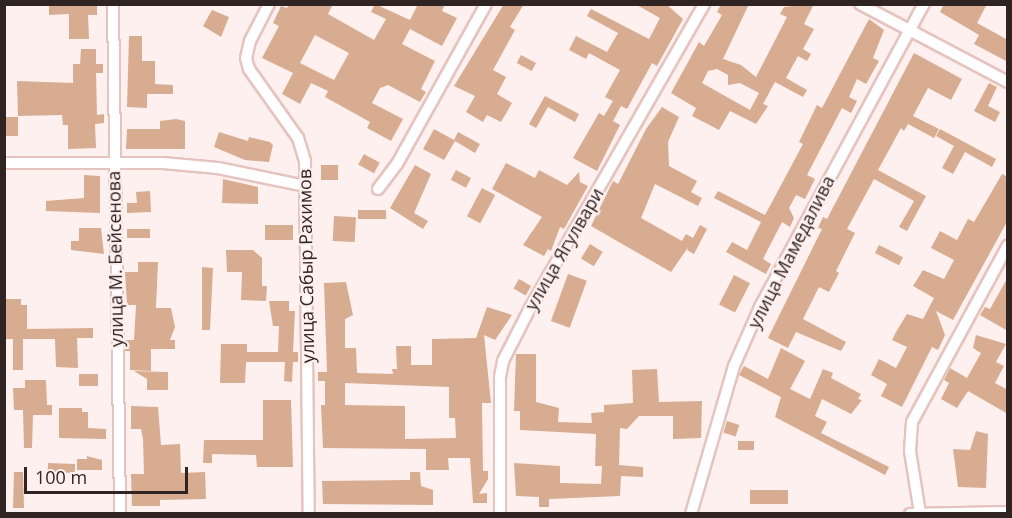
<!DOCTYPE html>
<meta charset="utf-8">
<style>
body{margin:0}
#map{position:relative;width:1012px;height:518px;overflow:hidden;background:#fef0ee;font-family:"Open Sans",sans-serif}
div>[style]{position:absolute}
.building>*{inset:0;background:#d8ac91;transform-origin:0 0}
.roads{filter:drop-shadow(2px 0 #e5c3bf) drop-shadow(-2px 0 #e5c3bf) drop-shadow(0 2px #e5c3bf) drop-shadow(0 -2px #e5c3bf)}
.minor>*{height:10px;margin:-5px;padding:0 5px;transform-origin:5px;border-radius:5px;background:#fff}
span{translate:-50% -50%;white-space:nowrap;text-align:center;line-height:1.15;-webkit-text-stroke:4.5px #fef0ee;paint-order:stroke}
.street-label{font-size:18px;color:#302422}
.frame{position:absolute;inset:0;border:6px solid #302422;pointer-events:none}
.scale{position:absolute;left:24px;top:467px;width:164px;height:27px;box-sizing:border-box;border:3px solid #302422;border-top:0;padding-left:8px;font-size:18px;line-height:21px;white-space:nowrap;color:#302422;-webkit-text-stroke:4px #fef0ee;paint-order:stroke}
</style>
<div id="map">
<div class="building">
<div style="clip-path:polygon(49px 4px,97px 4px,97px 15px,88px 15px,89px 39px,69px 39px,69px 14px,49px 15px)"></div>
<div style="clip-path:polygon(evenodd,289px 4px,333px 4px,328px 14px,374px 40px,386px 19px,371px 12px,375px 4px,410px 20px,418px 4px,445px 4px,442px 11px,457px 18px,442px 46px,410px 29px,402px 44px,435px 61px,421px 89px,426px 92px,420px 102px,388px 85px,380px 88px,372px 103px,403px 119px,391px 141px,367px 128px,370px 122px,325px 97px,328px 91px,311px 83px,300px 104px,282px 94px,293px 73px,262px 58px,279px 26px,273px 23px,281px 6px,287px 8px,289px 4px,315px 35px,349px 53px,334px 80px,300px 63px,315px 35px)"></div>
<div style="clip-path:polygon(504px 4px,524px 4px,510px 27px,515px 30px,493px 70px,506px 77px,497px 94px,512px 103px,501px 122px,487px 115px,483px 122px,466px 112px,475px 96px,454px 86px)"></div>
<div style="clip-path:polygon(635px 4px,666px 4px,683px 19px,657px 66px,652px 63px,627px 109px,621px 106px,613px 121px,620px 125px,597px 171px,573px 158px,599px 113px,604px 116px,613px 101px,605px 97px,620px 70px,589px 53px,586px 59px,569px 50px,576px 36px,607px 52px,618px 33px,587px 16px,591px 9px,649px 39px,660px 18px)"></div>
<div style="clip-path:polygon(evenodd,721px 4px,749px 4px,723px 59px,741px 65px,756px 77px,787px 17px,780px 14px,784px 7px,814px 4px,804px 24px,814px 29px,803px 49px,811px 54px,807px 61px,798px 56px,786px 78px,807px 90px,803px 97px,775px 82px,763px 104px,768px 106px,756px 124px,730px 111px,719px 130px,692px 116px,696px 108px,671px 93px,699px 42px,704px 46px,722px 15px,717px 12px,721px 4px,717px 69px,728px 75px,728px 85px,740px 83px,759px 93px,750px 110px,702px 83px,708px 71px,717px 69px)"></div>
<div style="clip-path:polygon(944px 4px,987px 4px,977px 23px,1008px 40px,1008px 62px,974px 44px,979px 35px,940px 12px)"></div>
<div style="clip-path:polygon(212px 10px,229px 17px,221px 37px,203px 26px)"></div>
<div style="clip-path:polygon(869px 19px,884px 30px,873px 58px,879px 61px,866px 84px,857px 79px,849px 97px,857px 101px,851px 113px,842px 108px,807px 175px,815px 179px,805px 199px,796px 195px,789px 208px,794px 218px,790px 227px,782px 222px,763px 259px,771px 264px,766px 274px,726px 252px,732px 242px,747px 250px,761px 222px,714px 198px,718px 191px,765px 215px,803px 144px,799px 142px,817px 105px,822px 108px)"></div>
<div style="clip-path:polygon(129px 36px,142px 36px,142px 61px,155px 61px,155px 84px,173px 85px,173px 94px,147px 94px,147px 108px,127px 107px)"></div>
<div style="clip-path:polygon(81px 49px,96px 49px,96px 64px,103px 64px,103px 73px,96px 73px,97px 115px,104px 114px,104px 123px,95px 124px,96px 148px,68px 149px,68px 125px,63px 125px,62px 115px,18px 116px,17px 81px,73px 83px,73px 64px,80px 64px)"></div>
<div style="clip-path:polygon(914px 53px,962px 79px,951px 100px,928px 88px,913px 116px,939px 129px,934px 138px,908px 124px,904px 131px,901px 128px,878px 170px,926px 196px,907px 231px,899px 227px,914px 201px,874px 179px,847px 229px,855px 233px,836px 271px,839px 273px,829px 292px,819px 287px,803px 319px,846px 342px,841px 351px,796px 332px,788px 348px,768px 338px,822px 229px,818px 228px,823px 217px,827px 219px)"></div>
<div style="left:521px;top:55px;width:17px;height:9px;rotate:28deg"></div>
<div style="clip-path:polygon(989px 83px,997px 87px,988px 106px,1000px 112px,995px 122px,974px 111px)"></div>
<div style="clip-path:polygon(545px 96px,579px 114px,575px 122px,548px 107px,536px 128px,529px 124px)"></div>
<div style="clip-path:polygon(662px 107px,679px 117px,668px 142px,669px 166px,697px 181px,691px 192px,702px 198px,698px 206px,655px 184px,641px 218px,682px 241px,686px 234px,693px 238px,700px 225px,707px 229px,694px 254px,687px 250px,689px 246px,671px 272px,591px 226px,613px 181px,618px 184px,646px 129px)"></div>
<div style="left:4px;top:117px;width:14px;height:19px"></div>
<div style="clip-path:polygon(176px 119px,185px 121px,185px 149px,126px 149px,127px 129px,160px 129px,160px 121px)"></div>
<div style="clip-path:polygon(434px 129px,454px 140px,458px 132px,480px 144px,475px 153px,455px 141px,444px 160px,423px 149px)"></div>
<div style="clip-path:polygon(940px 129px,996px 159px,992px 167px,965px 152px,953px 174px,942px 168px,954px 146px,936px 136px)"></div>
<div style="clip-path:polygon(219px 132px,248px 141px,249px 137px,270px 142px,273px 145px,269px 162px,245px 160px,214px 147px)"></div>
<div style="left:364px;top:154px;width:18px;height:12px;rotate:29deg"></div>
<div style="clip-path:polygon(506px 163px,535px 178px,539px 170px,567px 185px,579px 172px,580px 182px,588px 186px,564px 229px,560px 227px,551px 251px,548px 249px,544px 256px,523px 245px,542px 217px,492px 189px)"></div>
<div style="left:321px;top:165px;width:17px;height:15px"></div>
<div style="clip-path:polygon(415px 165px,431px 174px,414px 213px,428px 221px,423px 229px,390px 208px)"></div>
<div style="left:456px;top:170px;width:17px;height:11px;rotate:28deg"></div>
<div style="clip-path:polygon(1002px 174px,1008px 177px,1008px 220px,953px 320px,936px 311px,945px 335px,938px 350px,932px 347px,902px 407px,881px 396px,887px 384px,871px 375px,879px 359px,896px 368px,907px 347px,892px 340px,896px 332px,907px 314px,923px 319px,934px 298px,913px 286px,923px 270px,944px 279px,954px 260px,931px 248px,940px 231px,957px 240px,968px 219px,974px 222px)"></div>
<div style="clip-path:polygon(84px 175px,100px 176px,100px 213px,46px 211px,46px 201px,84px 198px)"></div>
<div style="clip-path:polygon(223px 179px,258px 187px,258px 204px,222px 203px)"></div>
<div style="left:482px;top:188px;width:15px;height:32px;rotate:28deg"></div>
<div style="clip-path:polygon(150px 191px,151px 212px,127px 213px,127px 203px,137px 203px,136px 192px)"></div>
<div style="left:358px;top:210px;width:28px;height:9px"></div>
<div style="left:334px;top:216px;width:22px;height:25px;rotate:3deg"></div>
<div style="left:265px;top:225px;width:28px;height:15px"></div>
<div style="clip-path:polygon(79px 228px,101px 228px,104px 254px,71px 250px,71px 241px,79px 241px)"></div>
<div style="left:127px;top:229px;width:23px;height:9px"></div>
<div style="left:590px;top:244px;width:15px;height:17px;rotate:32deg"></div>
<div style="left:879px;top:245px;width:27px;height:9px;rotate:27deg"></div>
<div style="clip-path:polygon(226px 250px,253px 250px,262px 258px,262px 286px,267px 286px,266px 301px,241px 300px,242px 272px,227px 272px)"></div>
<div style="clip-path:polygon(138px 262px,158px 262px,156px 308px,171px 308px,175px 327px,170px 340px,175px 340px,175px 349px,151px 349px,151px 371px,130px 370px,130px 351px,125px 351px,125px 340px,134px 340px,136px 305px,127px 305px,125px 272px,138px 272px)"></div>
<div style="clip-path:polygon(202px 267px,213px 268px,210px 330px,202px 330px)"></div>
<div style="left:568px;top:274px;width:20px;height:50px;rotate:20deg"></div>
<div style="left:734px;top:275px;width:18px;height:33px;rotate:27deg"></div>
<div style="clip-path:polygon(1008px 277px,1008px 331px,980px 315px,985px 307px,990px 309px)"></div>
<div style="left:519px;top:279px;width:14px;height:11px;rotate:30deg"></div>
<div style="clip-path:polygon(evenodd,346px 282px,353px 315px,345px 319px,345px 348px,356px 348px,357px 373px,393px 374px,392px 369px,397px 369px,396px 346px,411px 346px,411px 365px,432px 365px,432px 339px,476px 338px,487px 307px,512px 315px,495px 340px,484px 335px,491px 403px,482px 403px,483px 471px,488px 471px,488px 479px,479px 494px,487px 493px,487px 503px,473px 503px,470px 458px,448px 458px,449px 470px,426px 470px,426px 449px,323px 448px,321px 405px,325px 405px,325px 381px,318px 381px,318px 372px,327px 372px,324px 283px,346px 282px,345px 383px,449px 387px,449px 418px,455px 418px,456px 438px,405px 439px,405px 406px,345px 405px,345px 383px)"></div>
<div style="clip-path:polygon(4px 299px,21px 299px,21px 305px,27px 305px,27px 329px,93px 328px,93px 338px,77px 338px,78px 368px,56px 367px,55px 339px,23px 339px,23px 370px,13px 370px,13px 339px,4px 339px)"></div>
<div style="clip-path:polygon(269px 301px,289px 301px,289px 311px,295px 311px,293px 352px,298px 352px,298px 362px,293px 362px,292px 382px,284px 381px,285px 362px,246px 362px,245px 383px,220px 383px,221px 344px,247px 344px,247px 352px,278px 352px,279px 326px,273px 326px)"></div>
<div style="clip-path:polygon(976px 335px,1006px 344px,996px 362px,1004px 366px,995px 383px,1008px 390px,1008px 414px,968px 391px,957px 408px,941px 399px,949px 383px,944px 380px,950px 368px,967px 378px,981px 353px,973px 348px)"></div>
<div style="clip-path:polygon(781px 348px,805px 361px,790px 389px,810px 399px,823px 369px,833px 373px,831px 378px,861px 394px,858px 399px,862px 400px,851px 414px,822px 399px,815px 416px,827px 422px,821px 433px,889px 467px,885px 475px,775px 417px,781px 397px,739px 375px,744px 366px,768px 379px)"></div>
<div style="clip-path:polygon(516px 354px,536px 354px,536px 402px,559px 408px,558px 422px,592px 423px,591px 413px,604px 412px,604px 405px,633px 403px,632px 370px,657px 369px,659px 402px,702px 401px,701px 438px,673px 439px,673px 416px,639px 416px,627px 429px,620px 428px,619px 465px,643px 467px,643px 477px,621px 476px,620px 496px,549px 499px,549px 507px,539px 507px,539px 497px,516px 496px,514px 463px,560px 466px,560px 483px,601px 484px,602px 466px,595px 466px,596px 434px,520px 430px,520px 411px,514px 411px)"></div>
<div style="clip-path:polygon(134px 371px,168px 372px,168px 390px,147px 390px,147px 379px)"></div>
<div style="left:98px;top:374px;width:12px;height:19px;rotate:90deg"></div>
<div style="clip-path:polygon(25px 380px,46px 380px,47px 405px,52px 405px,52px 415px,33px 415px,32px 448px,24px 448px,23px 410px,14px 410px,13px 388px,25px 388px)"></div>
<div style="clip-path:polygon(263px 400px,291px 400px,293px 467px,257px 467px,256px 455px,212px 454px,212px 463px,203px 463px,204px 440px,263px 440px)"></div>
<div style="clip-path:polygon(131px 406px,158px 407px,161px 445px,180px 444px,181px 473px,205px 472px,206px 499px,160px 500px,160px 506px,132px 506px,131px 474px,144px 474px,143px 439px,141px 429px,131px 429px)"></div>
<div style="clip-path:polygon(59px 408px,82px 408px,82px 412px,88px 412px,88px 428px,106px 429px,106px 439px,59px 438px)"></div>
<div style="left:727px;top:421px;width:13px;height:12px;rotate:18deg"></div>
<div style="clip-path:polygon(976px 431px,988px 434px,986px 488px,958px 487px,953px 449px,970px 450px)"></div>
<div style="left:738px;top:441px;width:16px;height:9px"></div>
<div style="clip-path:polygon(87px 456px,102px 460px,102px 470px,77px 470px,77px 459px,87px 459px)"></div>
<div style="left:48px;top:463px;width:27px;height:9px;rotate:2deg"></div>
<div style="clip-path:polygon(14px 472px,23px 472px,24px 508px,13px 508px)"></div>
<div style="clip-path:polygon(410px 472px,420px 472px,421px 486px,433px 490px,433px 505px,323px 504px,322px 481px,410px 480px)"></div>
<div style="left:750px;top:490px;width:38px;height:14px"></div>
</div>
<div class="roads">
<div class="minor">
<div style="left:113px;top:4px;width:510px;rotate:89.21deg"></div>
<div style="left:269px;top:4px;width:42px;rotate:117.2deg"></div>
<div style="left:250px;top:41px;width:17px;rotate:103deg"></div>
<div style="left:246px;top:58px;width:11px;rotate:75deg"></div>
<div style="left:249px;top:69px;width:85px;rotate:54.6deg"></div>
<div style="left:298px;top:138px;width:24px;rotate:73deg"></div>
<div style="left:305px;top:161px;width:353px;rotate:89.4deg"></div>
<div style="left:860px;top:4px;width:167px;rotate:27.8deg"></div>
<div style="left:4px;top:163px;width:159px"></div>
<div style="left:163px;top:163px;width:55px;rotate:5.2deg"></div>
<div style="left:218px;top:168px;width:90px;rotate:11.6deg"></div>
<div style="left:378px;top:189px;width:31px;rotate:-53deg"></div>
<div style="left:397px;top:164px;width:183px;rotate:-60.9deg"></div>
<div style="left:920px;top:513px;width:63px;rotate:-99.2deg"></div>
<div style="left:910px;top:451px;width:29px;rotate:-86deg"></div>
<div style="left:912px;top:422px;width:201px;rotate:-61.5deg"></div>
<div style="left:500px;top:514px;width:137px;rotate:-90deg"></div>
<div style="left:500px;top:377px;width:16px;rotate:-79deg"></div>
<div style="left:503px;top:361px;width:57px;rotate:-63deg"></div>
<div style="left:529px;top:310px;width:353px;rotate:-60.2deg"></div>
<div style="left:691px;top:514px;width:154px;rotate:-73.8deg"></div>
<div style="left:734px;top:366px;width:64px;rotate:-66.2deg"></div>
<div style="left:760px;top:307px;width:345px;rotate:-61.6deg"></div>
<div style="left:910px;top:514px;width:98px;rotate:-1.2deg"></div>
</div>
</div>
<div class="street-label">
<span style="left:564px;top:249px;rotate:-60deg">улица Ягулвари</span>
<span style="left:791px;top:252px;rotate:-63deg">улица Мамедалива</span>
<span style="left:115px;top:259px;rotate:-91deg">улица М. Бейсенова</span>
<span style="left:306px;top:266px;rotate:-91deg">улица Сабыр Рахимов</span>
</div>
<div class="frame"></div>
<div class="scale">100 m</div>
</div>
